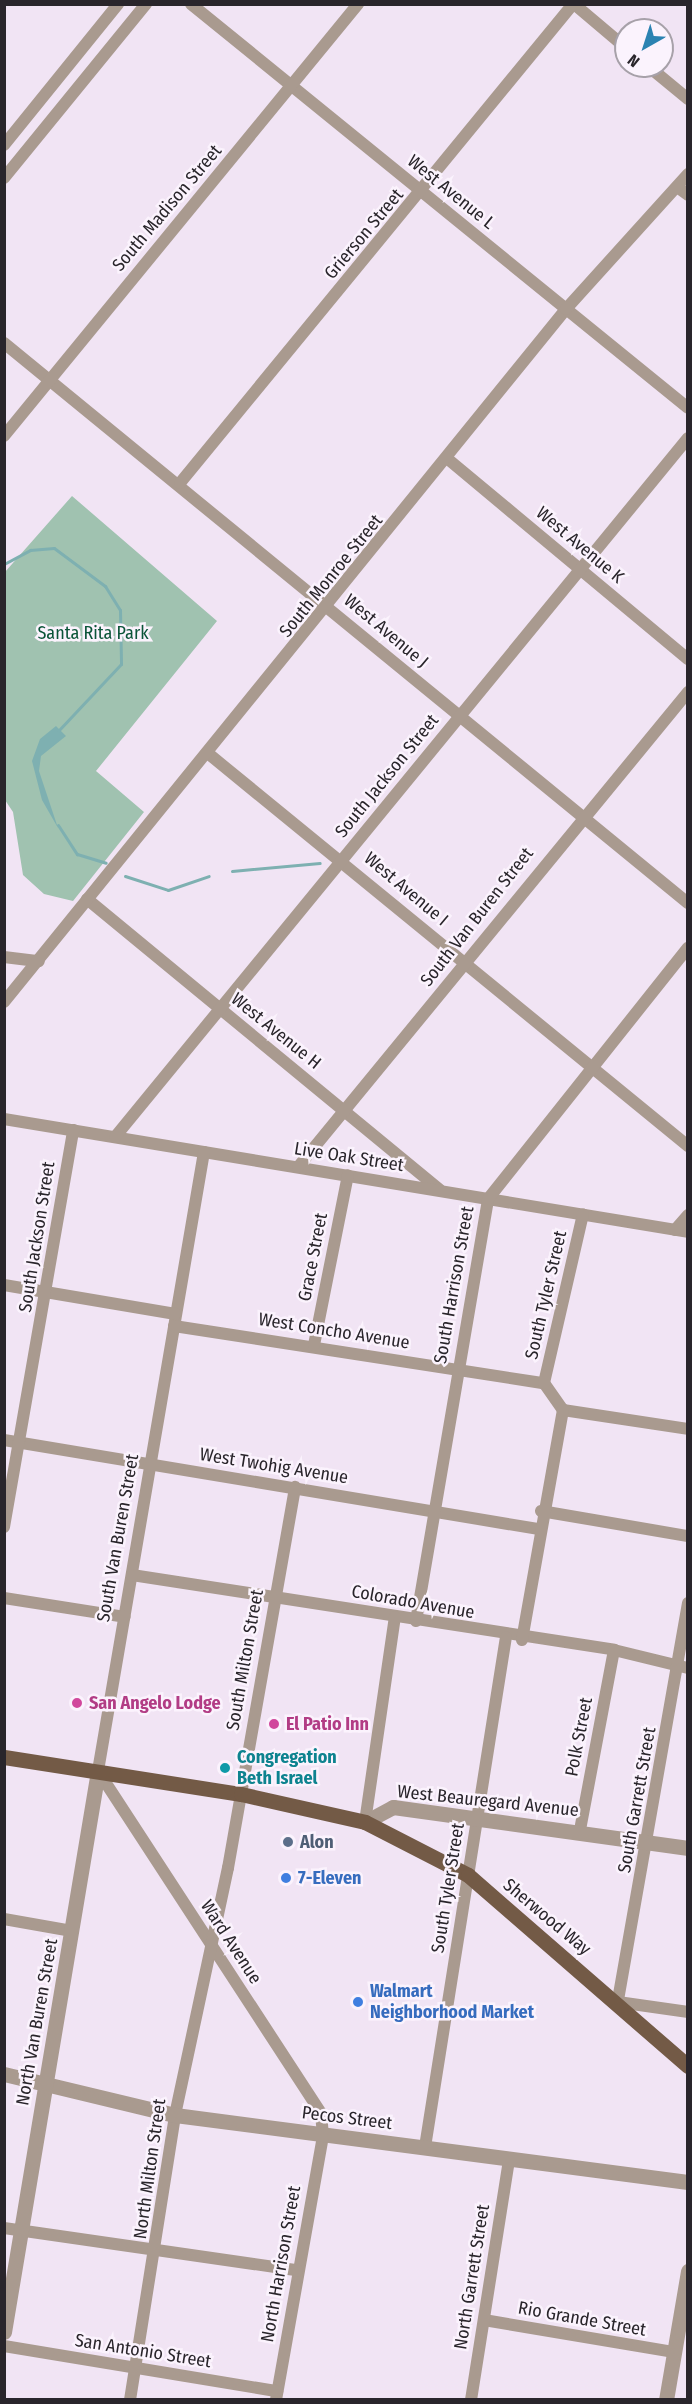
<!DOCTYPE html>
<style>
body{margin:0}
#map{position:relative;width:692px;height:2404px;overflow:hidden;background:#f1e4f4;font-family:"Fira Sans Condensed",sans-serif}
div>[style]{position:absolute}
.green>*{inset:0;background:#a0c2b0}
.water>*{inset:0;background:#7eb0b1}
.stream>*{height:3px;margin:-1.5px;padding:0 1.5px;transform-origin:1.5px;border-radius:1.5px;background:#7eb0b1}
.minor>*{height:12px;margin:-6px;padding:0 6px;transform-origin:6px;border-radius:6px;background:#a99a8f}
.tertiary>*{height:15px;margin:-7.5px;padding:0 7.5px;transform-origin:7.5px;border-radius:7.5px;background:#a99a8f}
.primary>*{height:15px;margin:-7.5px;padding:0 7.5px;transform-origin:7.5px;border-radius:7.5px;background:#735a46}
.dots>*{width:16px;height:16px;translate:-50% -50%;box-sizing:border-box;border:3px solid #fbf3fd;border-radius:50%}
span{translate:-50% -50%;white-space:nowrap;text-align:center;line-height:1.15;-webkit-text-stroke:5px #fbf3fd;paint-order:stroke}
.street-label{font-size:18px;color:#29252b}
.park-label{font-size:18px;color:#0a5438}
.hotel-label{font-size:18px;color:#b23c85;font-weight:700}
.left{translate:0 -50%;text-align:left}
.culture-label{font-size:18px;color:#0d838f;font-weight:700}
.service-label{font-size:18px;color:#4e5e75;font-weight:700}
.shop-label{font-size:18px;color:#366cbe;font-weight:700}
.frame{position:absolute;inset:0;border:6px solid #29252b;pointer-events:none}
.north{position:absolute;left:614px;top:18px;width:60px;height:60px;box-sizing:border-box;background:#fbf3fd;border:2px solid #a7a1a9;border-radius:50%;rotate:219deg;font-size:16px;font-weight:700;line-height:24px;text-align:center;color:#29252b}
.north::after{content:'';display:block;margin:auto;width:21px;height:27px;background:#2b83b2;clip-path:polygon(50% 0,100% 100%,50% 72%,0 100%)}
</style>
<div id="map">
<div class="green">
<div style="clip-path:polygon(72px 496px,217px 621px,96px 771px,144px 812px,73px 901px,44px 894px,23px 875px,13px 812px,5px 800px,5px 572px)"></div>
</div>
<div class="water">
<div style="clip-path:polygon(56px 726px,66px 736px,41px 756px,39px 771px,58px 828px,42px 800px,32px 761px,40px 739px)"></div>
</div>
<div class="stream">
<div style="left:4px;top:564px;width:30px;rotate:-28deg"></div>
<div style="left:30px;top:550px;width:24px;rotate:-5deg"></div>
<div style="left:54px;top:548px;width:64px;rotate:36.7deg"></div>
<div style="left:105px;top:586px;width:28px;rotate:58deg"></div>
<div style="left:120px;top:610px;width:54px;rotate:88.9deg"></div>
<div style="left:121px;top:664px;width:92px;rotate:133.2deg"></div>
<div style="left:58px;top:825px;width:35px;rotate:57deg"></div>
<div style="left:77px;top:854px;width:30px;rotate:17deg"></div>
<div style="left:232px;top:871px;width:88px;rotate:-5.2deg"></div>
<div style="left:125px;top:876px;width:45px;rotate:18deg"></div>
<div style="left:168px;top:890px;width:43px;rotate:-18.9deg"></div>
</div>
<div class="minor">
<div style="left:191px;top:4px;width:640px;rotate:39.11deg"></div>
<div style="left:574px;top:4px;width:68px;rotate:40.2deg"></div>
<div style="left:648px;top:66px;width:52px;rotate:39.5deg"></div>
<div style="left:4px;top:145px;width:181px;rotate:-51deg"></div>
<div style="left:4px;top:178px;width:225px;rotate:-50.8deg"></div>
<div style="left:677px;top:187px;width:14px;rotate:36deg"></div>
<div style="left:4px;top:343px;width:884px;rotate:39.31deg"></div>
<div style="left:4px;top:436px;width:559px;rotate:-50.67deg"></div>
<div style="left:449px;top:460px;width:311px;rotate:39.8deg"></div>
<div style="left:180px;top:483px;width:620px;rotate:-50.63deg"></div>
<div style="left:210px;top:755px;width:618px;rotate:39.28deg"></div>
<div style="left:87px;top:899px;width:457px;rotate:39.5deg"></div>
<div style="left:4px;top:957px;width:35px;rotate:7deg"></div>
<div style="left:4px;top:1002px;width:892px;rotate:-50.96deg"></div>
<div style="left:566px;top:309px;width:182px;rotate:-47.9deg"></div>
<div style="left:4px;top:1119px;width:693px;rotate:9.38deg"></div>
<div style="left:115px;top:1137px;width:904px;rotate:-50.66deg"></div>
<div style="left:204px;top:1152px;width:628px;rotate:99.72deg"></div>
<div style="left:98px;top:1771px;width:408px;rotate:56.9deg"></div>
<div style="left:321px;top:2113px;width:23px;rotate:85deg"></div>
<div style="left:323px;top:2136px;width:268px;rotate:100.1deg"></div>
<div style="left:298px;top:1167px;width:615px;rotate:-50.61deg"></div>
<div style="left:675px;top:1230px;width:20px;rotate:-49deg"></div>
<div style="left:4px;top:1285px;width:174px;rotate:9.6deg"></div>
<div style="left:174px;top:1326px;width:374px;rotate:8.8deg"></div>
<div style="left:544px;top:1383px;width:33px;rotate:55deg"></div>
<div style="left:563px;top:1410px;width:126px;rotate:8.6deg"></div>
<div style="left:314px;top:1345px;width:173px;rotate:-78.7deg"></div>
<div style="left:544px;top:1383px;width:173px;rotate:-77deg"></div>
<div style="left:4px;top:1440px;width:541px;rotate:9.46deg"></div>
<div style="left:541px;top:1511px;width:149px;rotate:9.7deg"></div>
<div style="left:4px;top:1527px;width:403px;rotate:-80.1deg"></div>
<div style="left:132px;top:1575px;width:488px;rotate:8.8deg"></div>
<div style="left:614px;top:1650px;width:76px;rotate:13.7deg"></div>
<div style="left:4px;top:1598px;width:122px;rotate:8.9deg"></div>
<div style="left:688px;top:1603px;width:405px;rotate:100deg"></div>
<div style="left:618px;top:2002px;width:71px;rotate:8.1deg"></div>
<div style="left:416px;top:1621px;width:428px;rotate:-80.3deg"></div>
<div style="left:488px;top:1199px;width:321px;rotate:-51.5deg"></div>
<div style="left:522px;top:1640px;width:234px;rotate:-79.9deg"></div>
<div style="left:365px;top:1822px;width:207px;rotate:-81.7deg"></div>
<div style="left:580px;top:1830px;width:183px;rotate:-79.3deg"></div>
<div style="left:4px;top:1919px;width:69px;rotate:10deg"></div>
<div style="left:425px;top:2147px;width:516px;rotate:-80.98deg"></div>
<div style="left:4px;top:2228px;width:296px;rotate:8.2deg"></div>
<div style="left:484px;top:2320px;width:193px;rotate:9.6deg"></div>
<div style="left:4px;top:2346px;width:277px;rotate:9.4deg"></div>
<div style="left:130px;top:2400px;width:289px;rotate:-81deg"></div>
<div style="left:175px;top:2115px;width:253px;rotate:-77.9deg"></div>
<div style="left:228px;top:1868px;width:387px;rotate:-80deg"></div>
<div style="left:471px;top:2400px;width:244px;rotate:-81deg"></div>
</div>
<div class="tertiary">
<div style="left:365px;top:1822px;width:32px;rotate:-28deg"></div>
<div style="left:393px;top:1807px;width:298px;rotate:7.9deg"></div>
<div style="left:4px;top:2074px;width:176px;rotate:13.5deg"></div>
<div style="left:175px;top:2115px;width:517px;rotate:7.44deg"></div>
<div style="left:4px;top:2332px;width:569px;rotate:-80.49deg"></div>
<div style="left:666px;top:2400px;width:131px;rotate:-80.3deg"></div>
</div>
<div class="primary">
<div style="left:4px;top:1757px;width:240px;rotate:8.9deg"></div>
<div style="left:241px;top:1794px;width:127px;rotate:12.7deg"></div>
<div style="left:365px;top:1822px;width:116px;rotate:27.2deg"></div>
<div style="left:468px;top:1875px;width:291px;rotate:41deg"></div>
</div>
<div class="dots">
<div style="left:77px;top:1703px;background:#d1479c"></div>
<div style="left:274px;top:1724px;background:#d1479c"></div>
<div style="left:225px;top:1768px;background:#0f9aa8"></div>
<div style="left:288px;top:1842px;background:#5c6f8a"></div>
<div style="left:286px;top:1878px;background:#3f7fe0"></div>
<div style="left:358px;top:2002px;background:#3f7fe0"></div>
</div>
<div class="street-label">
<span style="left:451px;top:192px;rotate:39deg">West Avenue L</span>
<span style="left:167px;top:208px;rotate:-50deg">South Madison Street</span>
<span style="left:364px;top:234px;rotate:-50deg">Grierson Street</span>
<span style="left:580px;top:545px;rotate:40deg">West Avenue K</span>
<span style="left:331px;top:576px;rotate:-51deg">South Monroe Street</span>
<span style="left:386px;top:631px;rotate:40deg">West Avenue J</span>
<span style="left:387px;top:776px;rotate:-51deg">South Jackson Street</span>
<span style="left:406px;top:889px;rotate:40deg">West Avenue I</span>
<span style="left:477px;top:917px;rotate:-52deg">South Van Buren Street</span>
<span style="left:276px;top:1031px;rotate:39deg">West Avenue H</span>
<span style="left:349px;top:1157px;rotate:9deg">Live Oak Street</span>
<span style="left:37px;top:1237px;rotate:-81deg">South Jackson Street</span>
<span style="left:313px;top:1257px;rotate:-79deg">Grace Street</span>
<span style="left:454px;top:1285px;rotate:-80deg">South Harrison Street</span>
<span style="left:546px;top:1295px;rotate:-77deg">South Tyler Street</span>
<span style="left:334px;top:1331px;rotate:9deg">West Concho Avenue</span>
<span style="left:274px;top:1466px;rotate:9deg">West Twohig Avenue</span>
<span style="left:118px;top:1538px;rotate:-80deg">South Van Buren Street</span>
<span style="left:413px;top:1602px;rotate:10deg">Colorado Avenue</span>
<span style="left:245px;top:1660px;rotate:-80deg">South Milton Street</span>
<span style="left:579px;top:1737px;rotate:-79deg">Polk Street</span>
<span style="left:637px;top:1800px;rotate:-80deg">South Garrett Street</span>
<span style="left:488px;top:1801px;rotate:6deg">West Beauregard Avenue</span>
<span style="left:448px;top:1888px;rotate:-81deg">South Tyler Street</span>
<span style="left:547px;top:1917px;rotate:40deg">Sherwood Way</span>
<span style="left:231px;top:1942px;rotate:57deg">Ward Avenue</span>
<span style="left:37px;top:2022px;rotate:-80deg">North Van Buren Street</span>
<span style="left:347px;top:2118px;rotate:7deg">Pecos Street</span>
<span style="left:150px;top:2169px;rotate:-82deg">North Milton Street</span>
<span style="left:281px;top:2264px;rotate:-80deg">North Harrison Street</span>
<span style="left:472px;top:2277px;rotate:-81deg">North Garrett Street</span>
<span style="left:582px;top:2319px;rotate:10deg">Rio Grande Street</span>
<span style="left:143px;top:2351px;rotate:9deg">San Antonio Street</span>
</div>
<div class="park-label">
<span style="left:93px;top:633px">Santa Rita Park</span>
</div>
<div class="hotel-label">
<span class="left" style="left:89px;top:1703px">San Angelo Lodge</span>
<span class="left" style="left:286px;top:1724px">El Patio Inn</span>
</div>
<div class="culture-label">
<span class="left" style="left:237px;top:1768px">Congregation<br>Beth Israel</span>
</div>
<div class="service-label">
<span class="left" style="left:300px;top:1842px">Alon</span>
</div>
<div class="shop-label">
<span class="left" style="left:298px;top:1878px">7-Eleven</span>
<span class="left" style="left:370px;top:2002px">Walmart<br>Neighborhood Market</span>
</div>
<div class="frame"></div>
<div class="north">N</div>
</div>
